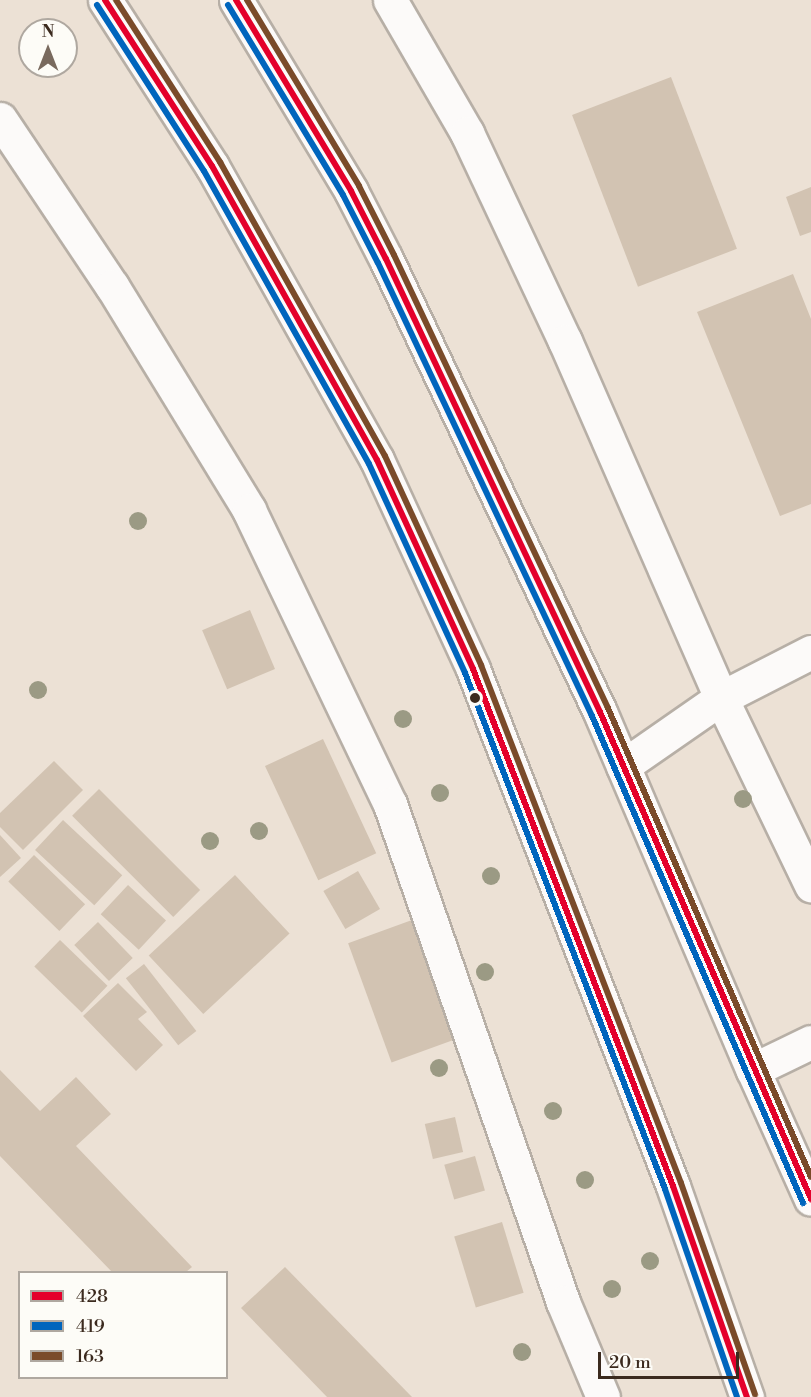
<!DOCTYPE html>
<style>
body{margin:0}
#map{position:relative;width:811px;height:1397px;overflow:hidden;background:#ece1d5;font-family:"Libre Bodoni",serif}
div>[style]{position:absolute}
.building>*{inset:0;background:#d2c3b2;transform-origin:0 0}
.roads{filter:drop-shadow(2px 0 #b7afa6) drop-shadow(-2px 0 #b7afa6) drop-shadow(0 2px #b7afa6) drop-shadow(0 -2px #b7afa6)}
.minor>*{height:33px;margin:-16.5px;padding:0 16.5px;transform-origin:16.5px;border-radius:16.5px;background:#fcfaf9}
.major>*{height:33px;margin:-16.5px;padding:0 16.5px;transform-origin:16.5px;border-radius:16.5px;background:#fcfaf9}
.bus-1>*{height:6px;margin:-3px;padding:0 3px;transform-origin:3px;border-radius:3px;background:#e4002b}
.bus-2>*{height:6px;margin:-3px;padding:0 3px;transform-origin:3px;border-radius:3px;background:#0065bd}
.bus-3>*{height:6px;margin:-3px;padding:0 3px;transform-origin:3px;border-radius:3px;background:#7a4b2a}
.trees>*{width:18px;height:18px;margin:-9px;border-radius:50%;background:#9b9a84}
.dots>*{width:16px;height:16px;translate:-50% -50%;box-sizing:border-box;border:3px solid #fdfcf7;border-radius:50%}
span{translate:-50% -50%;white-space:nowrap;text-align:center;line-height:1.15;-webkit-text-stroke:4.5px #fdfcf7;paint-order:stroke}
.legend{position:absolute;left:18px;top:1271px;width:210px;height:108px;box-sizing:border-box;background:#fdfcf7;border:2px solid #afa8a0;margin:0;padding:8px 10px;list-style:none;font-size:18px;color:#3b2a1e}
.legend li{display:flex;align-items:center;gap:12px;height:30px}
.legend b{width:30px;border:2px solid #afa8a0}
.north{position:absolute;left:18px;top:18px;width:60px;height:60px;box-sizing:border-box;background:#fdfcf7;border:2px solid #afa8a0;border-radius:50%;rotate:0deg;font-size:16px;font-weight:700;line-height:24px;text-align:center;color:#3b2a1e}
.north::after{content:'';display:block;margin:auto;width:21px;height:27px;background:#796a5e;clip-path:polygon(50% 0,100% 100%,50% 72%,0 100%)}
.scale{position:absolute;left:598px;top:1352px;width:141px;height:27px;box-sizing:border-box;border:3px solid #3b2a1e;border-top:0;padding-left:8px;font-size:18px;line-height:21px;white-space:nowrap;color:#3b2a1e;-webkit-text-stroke:4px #fdfcf7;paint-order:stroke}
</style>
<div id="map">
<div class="building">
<div style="left:671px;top:77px;width:184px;height:106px;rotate:69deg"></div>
<div style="clip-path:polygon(811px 187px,811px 232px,800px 236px,786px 197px)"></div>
<div style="clip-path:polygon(793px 274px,811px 319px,811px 504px,780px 516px,697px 312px)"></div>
<div style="left:250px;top:610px;width:64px;height:52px;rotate:67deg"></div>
<div style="left:323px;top:739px;width:126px;height:64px;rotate:65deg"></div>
<div style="clip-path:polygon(54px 761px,83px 790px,23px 850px,0 827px,0 813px)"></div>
<div style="left:99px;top:789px;width:143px;height:38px;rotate:45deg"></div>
<div style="left:63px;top:820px;width:81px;height:41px;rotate:43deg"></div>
<div style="clip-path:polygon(0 835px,21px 858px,0 877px)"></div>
<div style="left:34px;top:855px;width:71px;height:37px;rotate:44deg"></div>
<div style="left:358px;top:871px;width:44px;height:40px;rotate:60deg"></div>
<div style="left:235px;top:875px;width:80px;height:118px;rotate:47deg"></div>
<div style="left:128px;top:885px;width:52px;height:40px;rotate:43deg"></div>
<div style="left:412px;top:920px;width:127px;height:68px;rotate:70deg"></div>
<div style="left:98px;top:922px;width:50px;height:33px;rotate:46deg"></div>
<div style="left:60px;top:940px;width:66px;height:37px;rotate:44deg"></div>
<div style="left:144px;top:964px;width:85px;height:23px;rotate:52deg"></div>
<div style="clip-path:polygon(118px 983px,147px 1012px,138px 1019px,163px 1045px,136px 1071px,83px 1016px)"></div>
<div style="clip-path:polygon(0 1070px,40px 1111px,76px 1077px,111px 1114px,76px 1146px,192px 1267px,186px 1272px,112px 1272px,0 1156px)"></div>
<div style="left:455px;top:1117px;width:36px;height:31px;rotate:77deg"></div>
<div style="left:475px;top:1156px;width:36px;height:32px;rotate:74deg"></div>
<div style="left:502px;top:1222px;width:74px;height:50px;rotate:73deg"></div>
<div style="clip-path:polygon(285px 1267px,412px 1397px,327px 1397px,241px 1308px)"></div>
</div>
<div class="roads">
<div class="minor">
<div style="left:390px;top:0;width:154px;rotate:59.9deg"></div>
<div style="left:467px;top:133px;width:230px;rotate:64.8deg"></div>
<div style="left:565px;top:341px;width:390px;rotate:66.4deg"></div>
<div style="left:721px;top:698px;width:208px;rotate:64.3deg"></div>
<div style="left:0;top:119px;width:201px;rotate:56.2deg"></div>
<div style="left:112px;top:286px;width:263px;rotate:58.5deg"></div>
<div style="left:249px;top:510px;width:326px;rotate:64.4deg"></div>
<div style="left:390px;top:804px;width:527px;rotate:70.84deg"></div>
<div style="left:563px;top:1302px;width:103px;rotate:67.2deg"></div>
<div style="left:623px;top:766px;width:119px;rotate:-34.8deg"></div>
<div style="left:721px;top:698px;width:101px;rotate:-27.1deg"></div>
<div style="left:753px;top:1070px;width:64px;rotate:-25.8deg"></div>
</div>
<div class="major">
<div style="left:105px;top:0;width:197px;rotate:57.2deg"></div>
<div style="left:212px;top:166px;width:337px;rotate:60.7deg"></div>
<div style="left:377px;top:460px;width:230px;rotate:65.3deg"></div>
<div style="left:473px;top:669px;width:554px;rotate:68.85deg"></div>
<div style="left:673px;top:1186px;width:224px;rotate:70.7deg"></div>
<div style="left:236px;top:0;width:223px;rotate:58.9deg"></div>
<div style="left:351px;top:191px;width:76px;rotate:62.8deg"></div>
<div style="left:386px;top:259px;width:501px;rotate:64.71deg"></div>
<div style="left:600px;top:712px;width:389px;rotate:66.9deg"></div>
<div style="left:753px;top:1070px;width:141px;rotate:65.8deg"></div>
</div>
</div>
<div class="bus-1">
<div style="left:105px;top:0;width:197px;rotate:57.2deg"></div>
<div style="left:212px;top:166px;width:337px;rotate:60.7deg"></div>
<div style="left:377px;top:460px;width:230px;rotate:65.3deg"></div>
<div style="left:473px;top:669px;width:554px;rotate:68.85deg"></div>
<div style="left:673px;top:1186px;width:224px;rotate:70.7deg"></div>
<div style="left:236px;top:0;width:223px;rotate:58.9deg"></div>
<div style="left:351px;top:191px;width:76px;rotate:62.8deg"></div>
<div style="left:386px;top:259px;width:501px;rotate:64.71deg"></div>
<div style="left:600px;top:712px;width:531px;rotate:66.57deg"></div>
</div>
<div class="bus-2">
<div style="left:97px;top:5px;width:197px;rotate:57.2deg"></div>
<div style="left:204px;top:171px;width:336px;rotate:60.6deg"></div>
<div style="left:369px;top:464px;width:230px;rotate:65.3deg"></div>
<div style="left:465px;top:673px;width:553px;rotate:68.81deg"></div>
<div style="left:665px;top:1189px;width:220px;rotate:70.9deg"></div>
<div style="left:228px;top:5px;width:222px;rotate:58.8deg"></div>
<div style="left:343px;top:195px;width:76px;rotate:62.8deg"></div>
<div style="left:378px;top:263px;width:501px;rotate:64.71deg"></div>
<div style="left:592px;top:716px;width:531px;rotate:66.57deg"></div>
</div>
<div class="bus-3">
<div style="left:116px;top:0;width:193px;rotate:57.3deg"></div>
<div style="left:220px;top:162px;width:337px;rotate:60.7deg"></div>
<div style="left:385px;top:456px;width:230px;rotate:65.3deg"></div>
<div style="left:481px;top:665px;width:555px;rotate:68.89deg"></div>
<div style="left:681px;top:1183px;width:224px;rotate:70.7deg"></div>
<div style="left:247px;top:0;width:217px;rotate:58.9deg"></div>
<div style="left:359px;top:186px;width:77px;rotate:63.1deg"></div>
<div style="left:394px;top:255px;width:501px;rotate:64.71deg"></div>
<div style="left:608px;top:708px;width:511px;rotate:66.6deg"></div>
</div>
<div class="trees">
<div style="left:138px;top:521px"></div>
<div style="left:38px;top:690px"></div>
<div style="left:403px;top:719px"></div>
<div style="left:440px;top:793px"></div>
<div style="left:743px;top:799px"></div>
<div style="left:259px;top:831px"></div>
<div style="left:210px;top:841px"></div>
<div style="left:491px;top:876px"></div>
<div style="left:485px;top:972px"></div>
<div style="left:439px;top:1068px"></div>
<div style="left:553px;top:1111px"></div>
<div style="left:585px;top:1180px"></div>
<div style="left:650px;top:1261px"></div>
<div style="left:612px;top:1289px"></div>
<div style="left:522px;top:1352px"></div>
</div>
<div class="dots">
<div style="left:475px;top:698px;background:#3b2a1e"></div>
</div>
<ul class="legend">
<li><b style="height:8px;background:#e4002b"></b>428</li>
<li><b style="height:8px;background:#0065bd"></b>419</li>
<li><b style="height:8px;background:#7a4b2a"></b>163</li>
</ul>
<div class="north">N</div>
<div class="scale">20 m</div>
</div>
